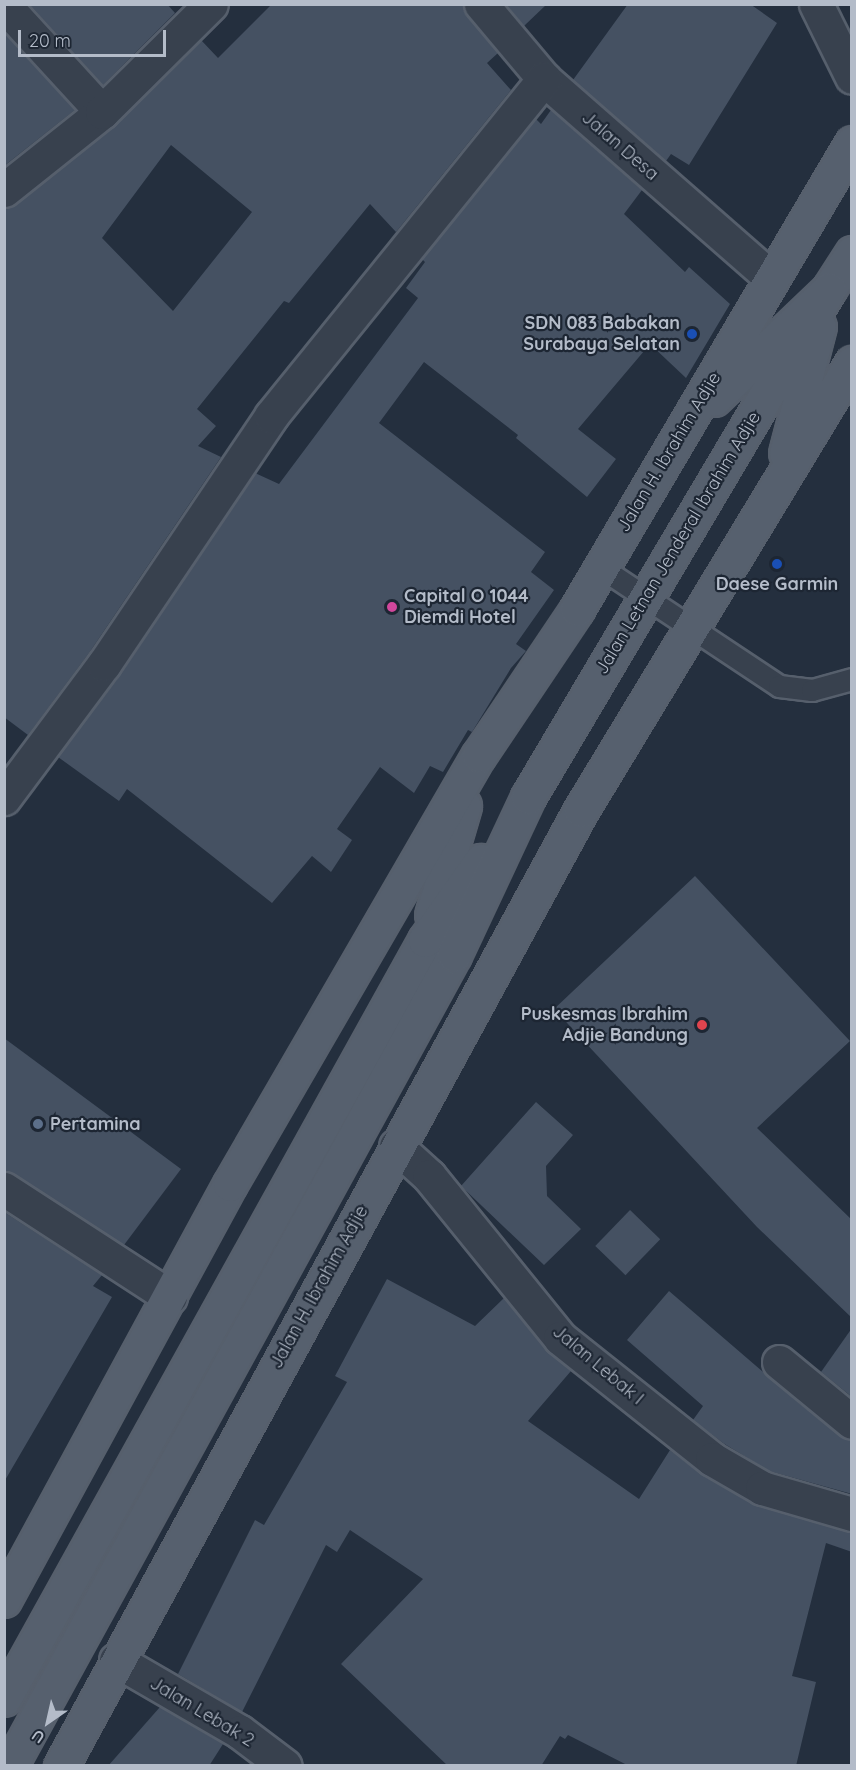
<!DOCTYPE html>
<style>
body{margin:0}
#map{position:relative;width:856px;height:1770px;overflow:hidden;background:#242f3e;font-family:Quicksand,sans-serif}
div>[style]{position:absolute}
.building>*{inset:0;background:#455162;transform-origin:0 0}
.roads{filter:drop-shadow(2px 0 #565f6c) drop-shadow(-2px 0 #565f6c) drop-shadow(0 2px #565f6c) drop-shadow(0 -2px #565f6c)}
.lane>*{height:21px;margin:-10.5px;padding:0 10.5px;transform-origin:10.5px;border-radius:10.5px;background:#38414e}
.street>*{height:33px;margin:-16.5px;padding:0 16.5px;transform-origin:16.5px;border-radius:16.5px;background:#38414e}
.primary>*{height:33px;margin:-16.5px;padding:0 16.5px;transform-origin:16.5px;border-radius:16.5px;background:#56606e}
.dots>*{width:16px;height:16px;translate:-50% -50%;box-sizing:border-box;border:3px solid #1d2633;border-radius:50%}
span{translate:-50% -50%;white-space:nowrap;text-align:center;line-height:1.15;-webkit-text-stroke:4.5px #1d2633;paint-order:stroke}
.street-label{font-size:18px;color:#b4bcc9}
.poi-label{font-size:18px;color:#b4bcc9;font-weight:700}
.right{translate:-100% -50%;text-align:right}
.left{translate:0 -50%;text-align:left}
.frame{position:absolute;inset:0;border:6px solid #b4bcc9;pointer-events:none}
.north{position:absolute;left:18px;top:1692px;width:60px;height:60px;-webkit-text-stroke:4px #1d2633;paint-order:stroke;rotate:214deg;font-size:16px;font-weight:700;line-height:24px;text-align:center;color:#b4bcc9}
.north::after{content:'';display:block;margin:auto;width:21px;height:27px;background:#b4bcc9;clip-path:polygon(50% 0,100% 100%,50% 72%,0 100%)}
.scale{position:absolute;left:18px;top:30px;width:148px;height:27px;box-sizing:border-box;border:3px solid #b4bcc9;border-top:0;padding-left:8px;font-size:18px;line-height:21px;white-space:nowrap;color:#b4bcc9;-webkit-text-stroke:4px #1d2633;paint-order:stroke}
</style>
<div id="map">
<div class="building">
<div style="clip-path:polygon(29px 4px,167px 4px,175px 13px,103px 85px)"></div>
<div style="clip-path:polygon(evenodd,272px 4px,463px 4px,467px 16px,498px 53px,487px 63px,511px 90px,396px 232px,370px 204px,289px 303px,284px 301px,197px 409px,216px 426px,198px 446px,221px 457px,89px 653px,28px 735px,4px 717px,4px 208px,16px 205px,114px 127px,201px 40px,218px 58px,272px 4px,171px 145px,252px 212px,173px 311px,102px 238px,171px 145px)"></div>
<div style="clip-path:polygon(506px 4px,547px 4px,524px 26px)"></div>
<div style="clip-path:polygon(628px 4px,750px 4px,777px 23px,689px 165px,671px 154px,666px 161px,573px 80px)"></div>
<div style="clip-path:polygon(4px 33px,75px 110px,4px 166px)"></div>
<div style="clip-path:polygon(551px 110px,642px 190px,624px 214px,685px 272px,689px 267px,730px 304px,686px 378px,650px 344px,578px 429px,616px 459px,587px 497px,516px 438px,518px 435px,424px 362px,379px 423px,545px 552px,531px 572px,554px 590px,516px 644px,526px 651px,511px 668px,472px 732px,468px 730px,443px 772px,430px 766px,414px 793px,380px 767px,337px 829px,352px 840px,331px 872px,312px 856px,272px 903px,127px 789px,119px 801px,58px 757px,120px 675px,255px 473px,279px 484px,418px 298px,406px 288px,425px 262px,422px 259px,536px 119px,541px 124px)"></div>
<div style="clip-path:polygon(695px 876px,850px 1041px,757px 1128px,852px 1220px,852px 1318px,757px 1227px,554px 1009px)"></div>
<div style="clip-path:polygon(4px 1038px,181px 1169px,124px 1245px,4px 1170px)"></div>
<div style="clip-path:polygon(536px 1102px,573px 1135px,546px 1166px,547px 1196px,581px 1229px,544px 1265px,461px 1186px)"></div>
<div style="left:630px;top:1210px;width:42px;height:50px;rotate:44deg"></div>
<div style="clip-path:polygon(4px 1212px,102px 1275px,93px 1286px,112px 1297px,4px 1482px)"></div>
<div style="clip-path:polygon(387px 1279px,475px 1326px,504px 1298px,546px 1350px,571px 1371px,528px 1421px,639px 1499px,670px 1450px,702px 1475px,753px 1504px,852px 1532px,852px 1552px,826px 1543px,792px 1676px,816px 1682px,796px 1766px,629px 1766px,568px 1735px,565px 1739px,560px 1736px,541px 1766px,448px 1766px,341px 1664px,423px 1579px,350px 1530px,337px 1552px,326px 1545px,242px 1712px,178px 1674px,255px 1520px,264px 1525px,347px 1382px,335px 1376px)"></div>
<div style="clip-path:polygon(669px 1291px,799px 1403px,840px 1436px,852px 1440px,852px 1494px,769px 1471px,723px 1443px,693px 1420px,703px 1406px,627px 1340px)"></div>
<div style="clip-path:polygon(852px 1328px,852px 1397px,821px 1372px)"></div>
<div style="clip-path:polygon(160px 1707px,223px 1744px,209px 1766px,108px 1766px)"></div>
</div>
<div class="roads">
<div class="lane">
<div style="left:600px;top:567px;width:215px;rotate:33.6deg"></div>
<div style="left:779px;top:686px;width:33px;rotate:7deg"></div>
<div style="left:812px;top:690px;width:41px;rotate:-15.4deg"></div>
</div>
<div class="street">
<div style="left:481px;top:4px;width:98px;rotate:50deg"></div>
<div style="left:544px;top:79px;width:302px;rotate:41.2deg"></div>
<div style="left:816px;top:4px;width:81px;rotate:63.7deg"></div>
<div style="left:4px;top:5px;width:145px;rotate:47.5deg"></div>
<div style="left:4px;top:190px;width:125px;rotate:-38.5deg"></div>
<div style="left:102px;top:112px;width:153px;rotate:-44.7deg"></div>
<div style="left:4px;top:798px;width:167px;rotate:-53.3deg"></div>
<div style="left:104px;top:664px;width:299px;rotate:-56deg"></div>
<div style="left:271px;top:416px;width:434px;rotate:-51deg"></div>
<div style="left:396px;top:1146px;width:45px;rotate:42.3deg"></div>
<div style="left:429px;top:1176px;width:208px;rotate:51deg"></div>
<div style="left:560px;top:1338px;width:194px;rotate:38.5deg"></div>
<div style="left:712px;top:1459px;width:58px;rotate:30.1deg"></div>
<div style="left:762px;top:1488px;width:94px;rotate:16.1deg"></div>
<div style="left:4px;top:1189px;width:198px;rotate:33deg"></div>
<div style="left:779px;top:1362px;width:94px;rotate:39.4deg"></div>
<div style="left:116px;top:1660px;width:143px;rotate:30.1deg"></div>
<div style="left:240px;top:1732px;width:56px;rotate:37.1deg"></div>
</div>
<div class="primary">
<div style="left:714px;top:399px;width:159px;rotate:-43.7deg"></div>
<div style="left:829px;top:289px;width:43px;rotate:-57.4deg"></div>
<div style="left:786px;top:453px;width:131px;rotate:-75.4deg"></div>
<div style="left:432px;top:915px;width:114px;rotate:-73.6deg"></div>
<div style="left:4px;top:1600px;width:473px;rotate:-61.5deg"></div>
<div style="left:230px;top:1184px;width:496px;rotate:-59.9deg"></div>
<div style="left:479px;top:755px;width:176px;rotate:-56.1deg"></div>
<div style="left:577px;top:609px;width:541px;rotate:-59.45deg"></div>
<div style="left:4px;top:1699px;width:868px;rotate:-60.98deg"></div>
<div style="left:425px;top:940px;width:97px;rotate:-54.7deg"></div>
<div style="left:10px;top:1766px;width:925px;rotate:-61.3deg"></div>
<div style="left:454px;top:955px;width:174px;rotate:-64.9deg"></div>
<div style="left:528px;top:797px;width:590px;rotate:-59.35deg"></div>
<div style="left:61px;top:1766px;width:1088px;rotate:-61.46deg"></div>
<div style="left:581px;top:810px;width:523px;rotate:-58.77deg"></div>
</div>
</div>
<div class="dots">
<div style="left:692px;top:334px;background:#1a4fb4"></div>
<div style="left:777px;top:564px;background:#1a4fb4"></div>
<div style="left:392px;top:607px;background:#d1479c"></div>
<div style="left:702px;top:1025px;background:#e0444e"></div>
<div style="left:38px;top:1124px;background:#5c6f8a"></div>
</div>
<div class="street-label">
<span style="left:620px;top:146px;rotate:41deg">Jalan Desa</span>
<span style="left:669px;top:452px;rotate:-59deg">Jalan H. Ibrahim Adjie</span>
<span style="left:678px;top:543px;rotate:-59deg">Jalan Letnan Jenderal Ibrahim Adjie</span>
<span style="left:319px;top:1287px;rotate:-61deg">Jalan H. Ibrahim Adjie</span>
<span style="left:598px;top:1365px;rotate:40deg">Jalan Lebak I</span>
<span style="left:202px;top:1712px;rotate:31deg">Jalan Lebak 2</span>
</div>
<div class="poi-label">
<span class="right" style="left:680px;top:334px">SDN 083 Babakan<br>Surabaya Selatan</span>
<span style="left:777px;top:584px">Daese Garmin</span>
<span class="left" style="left:404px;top:607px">Capital O 1044<br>Diemdi Hotel</span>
<span class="right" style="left:688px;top:1025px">Puskesmas Ibrahim<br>Adjie Bandung</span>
<span class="left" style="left:50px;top:1124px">Pertamina</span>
</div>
<div class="frame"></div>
<div class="north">U</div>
<div class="scale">20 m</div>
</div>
